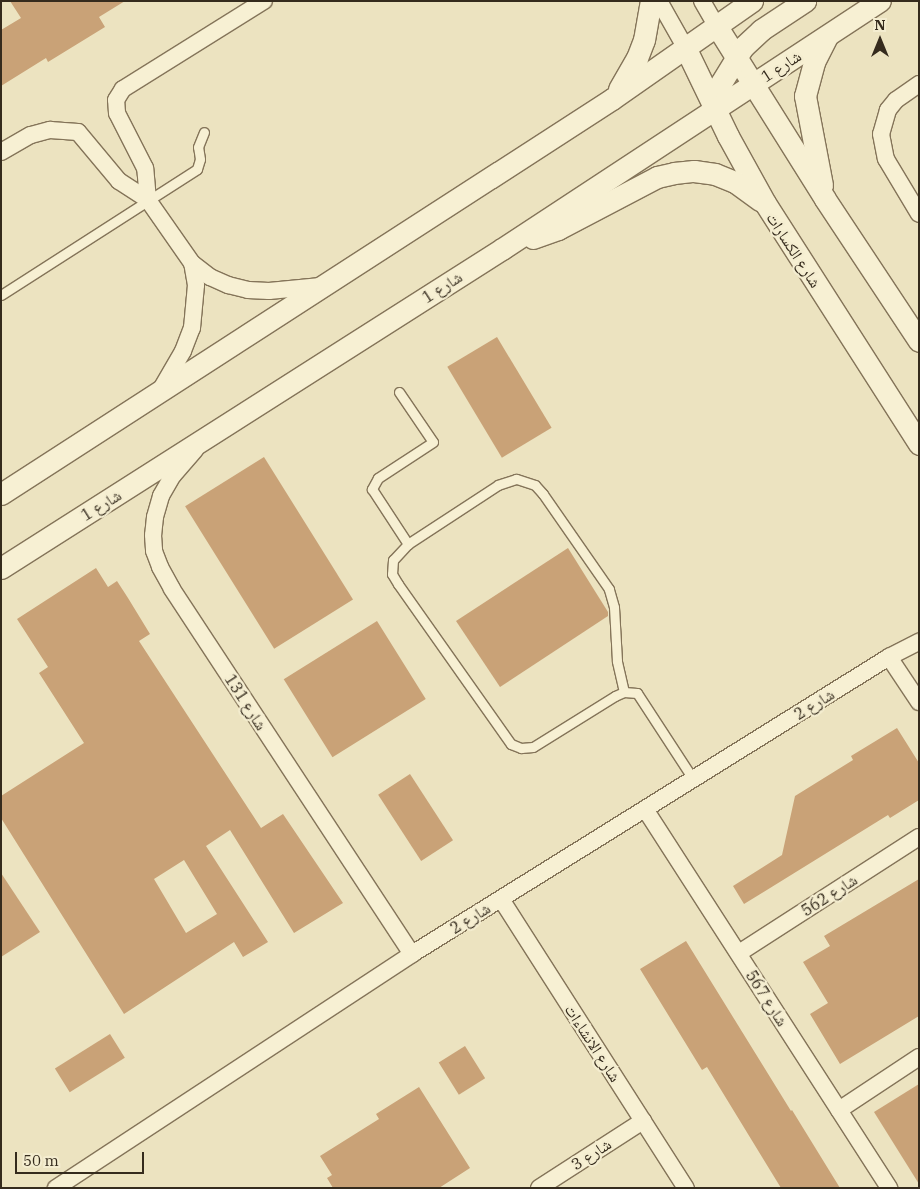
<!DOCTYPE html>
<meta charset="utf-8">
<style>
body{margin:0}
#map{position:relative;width:920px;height:1189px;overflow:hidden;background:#ece3c0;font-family:"IBM Plex Serif","Noto Naskh Arabic",serif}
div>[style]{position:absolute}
.building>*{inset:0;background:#c9a277;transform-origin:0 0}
.roads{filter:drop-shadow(1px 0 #847459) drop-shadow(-1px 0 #847459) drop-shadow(0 1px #847459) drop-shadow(0 -1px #847459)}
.service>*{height:9px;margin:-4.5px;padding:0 4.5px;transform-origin:4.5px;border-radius:4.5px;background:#f7f0d3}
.minor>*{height:16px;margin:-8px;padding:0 8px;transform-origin:8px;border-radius:8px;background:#f7f0d3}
.tertiary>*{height:21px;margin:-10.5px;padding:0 10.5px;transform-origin:10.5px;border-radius:10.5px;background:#f7f0d3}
span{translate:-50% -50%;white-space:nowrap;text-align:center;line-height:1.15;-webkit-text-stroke:4.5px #f4edd0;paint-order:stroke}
.street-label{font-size:16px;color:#352b1d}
.frame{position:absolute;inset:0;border:2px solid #352b1d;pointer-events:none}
.north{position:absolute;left:855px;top:15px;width:50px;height:50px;-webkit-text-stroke:4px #f4edd0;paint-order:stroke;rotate:0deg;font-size:14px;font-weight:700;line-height:20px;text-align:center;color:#352b1d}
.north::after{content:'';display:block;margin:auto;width:18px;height:22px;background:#352b1d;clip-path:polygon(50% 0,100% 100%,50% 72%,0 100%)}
.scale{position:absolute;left:15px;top:1152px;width:129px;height:22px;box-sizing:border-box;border:2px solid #352b1d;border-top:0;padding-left:6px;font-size:15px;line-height:18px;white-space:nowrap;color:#352b1d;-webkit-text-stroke:4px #f4edd0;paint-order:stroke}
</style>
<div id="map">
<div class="building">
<div style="clip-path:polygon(10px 1px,125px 1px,99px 17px,105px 27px,48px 62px,46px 58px,1px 86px,1px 30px,21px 18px)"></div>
<div style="left:497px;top:337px;width:106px;height:58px;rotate:59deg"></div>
<div style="left:264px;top:457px;width:168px;height:93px;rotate:58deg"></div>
<div style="clip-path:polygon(568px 548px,608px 612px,608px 616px,500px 687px,456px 621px)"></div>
<div style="clip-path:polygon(evenodd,96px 568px,108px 587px,117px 581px,128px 598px,150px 634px,139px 641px,261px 828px,283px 814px,343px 903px,294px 933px,230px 830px,206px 846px,268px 942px,243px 957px,234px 942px,124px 1014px,1px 818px,1px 796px,84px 743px,39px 673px,48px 667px,17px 619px,96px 568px,184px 860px,217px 914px,186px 933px,154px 879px,184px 860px)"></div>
<div style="left:377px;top:621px;width:92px;height:110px;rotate:58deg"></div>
<div style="clip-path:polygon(897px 728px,919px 763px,919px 800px,890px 818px,888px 815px,744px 904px,733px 886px,782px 855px,795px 796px,853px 760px,851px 756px)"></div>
<div style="left:410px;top:774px;width:79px;height:38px;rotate:57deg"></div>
<div style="clip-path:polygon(1px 873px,40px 932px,1px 957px)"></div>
<div style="clip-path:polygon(919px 879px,919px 1016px,840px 1064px,810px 1014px,828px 1003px,803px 962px,830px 946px,824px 936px)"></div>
<div style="clip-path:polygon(686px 941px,791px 1111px,792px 1110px,840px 1188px,781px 1188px,707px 1067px,702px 1070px,640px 969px)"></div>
<div style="left:110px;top:1034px;width:28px;height:65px;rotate:58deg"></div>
<div style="left:465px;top:1046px;width:38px;height:31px;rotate:58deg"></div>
<div style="clip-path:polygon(919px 1084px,919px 1184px,874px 1112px)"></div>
<div style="clip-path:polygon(419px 1087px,470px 1168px,439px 1188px,333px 1188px,327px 1178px,332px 1175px,320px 1156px,379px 1119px,376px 1114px)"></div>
</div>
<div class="roads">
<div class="service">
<div style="left:1px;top:295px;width:233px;rotate:-32.7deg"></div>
<div style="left:197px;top:169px;width:10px;rotate:-73deg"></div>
<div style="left:200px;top:159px;width:12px;rotate:-99deg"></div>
<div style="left:198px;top:147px;width:16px;rotate:-68deg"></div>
<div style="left:399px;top:392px;width:60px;rotate:55.8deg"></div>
<div style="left:433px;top:442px;width:66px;rotate:146.8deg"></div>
<div style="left:378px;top:478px;width:13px;rotate:119deg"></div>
<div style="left:372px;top:489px;width:66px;rotate:56.8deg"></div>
<div style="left:624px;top:692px;width:32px;rotate:-103deg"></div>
<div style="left:617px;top:661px;width:54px;rotate:-93.2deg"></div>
<div style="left:614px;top:607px;width:19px;rotate:-106deg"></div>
<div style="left:609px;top:589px;width:116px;rotate:-124.8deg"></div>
<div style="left:543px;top:494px;width:12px;rotate:-132deg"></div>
<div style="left:535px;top:485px;width:20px;rotate:-162deg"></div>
<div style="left:516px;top:479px;width:19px;rotate:162deg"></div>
<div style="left:498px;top:485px;width:108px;rotate:146.8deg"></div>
<div style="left:408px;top:544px;width:22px;rotate:133deg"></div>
<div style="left:393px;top:560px;width:14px;rotate:94deg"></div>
<div style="left:392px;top:574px;width:12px;rotate:59deg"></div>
<div style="left:398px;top:584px;width:196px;rotate:54.8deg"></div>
<div style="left:511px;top:744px;width:11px;rotate:22deg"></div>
<div style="left:521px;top:748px;width:12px;rotate:-5deg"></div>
<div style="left:533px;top:747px;width:97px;rotate:-31.9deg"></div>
<div style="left:615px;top:696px;width:10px;rotate:-24deg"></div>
<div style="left:624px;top:692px;width:13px;rotate:4deg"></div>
<div style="left:637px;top:693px;width:103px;rotate:56.9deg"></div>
</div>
<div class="minor">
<div style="left:659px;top:1px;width:53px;rotate:60.5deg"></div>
<div style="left:702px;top:1px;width:28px;rotate:60deg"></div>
<div style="left:919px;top:84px;width:28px;rotate:145deg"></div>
<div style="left:896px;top:100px;width:13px;rotate:129deg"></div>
<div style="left:888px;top:110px;width:25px;rotate:106deg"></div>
<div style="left:881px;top:134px;width:25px;rotate:79deg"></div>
<div style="left:886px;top:159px;width:64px;rotate:59deg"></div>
<div style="left:1px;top:152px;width:34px;rotate:-30deg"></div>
<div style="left:31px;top:135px;width:20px;rotate:-15deg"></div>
<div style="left:50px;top:130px;width:28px;rotate:4deg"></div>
<div style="left:78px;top:132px;width:64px;rotate:50.1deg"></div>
<div style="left:119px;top:181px;width:35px;rotate:33deg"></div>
<div style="left:148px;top:200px;width:77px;rotate:55.1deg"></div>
<div style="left:192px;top:263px;width:23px;rotate:38deg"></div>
<div style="left:210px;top:277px;width:20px;rotate:24deg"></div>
<div style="left:228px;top:285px;width:21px;rotate:14deg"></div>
<div style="left:248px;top:290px;width:21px;rotate:3deg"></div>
<div style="left:269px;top:291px;width:52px;rotate:-5.5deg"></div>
<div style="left:148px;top:200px;width:32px;rotate:-95deg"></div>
<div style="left:145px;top:168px;width:62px;rotate:-117deg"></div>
<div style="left:117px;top:113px;width:13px;rotate:-94deg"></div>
<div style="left:116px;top:100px;width:13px;rotate:-58deg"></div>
<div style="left:123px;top:89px;width:166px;rotate:-32deg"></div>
<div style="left:161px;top:389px;width:44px;rotate:-59.9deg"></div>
<div style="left:183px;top:351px;width:25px;rotate:-69deg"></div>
<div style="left:192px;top:328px;width:43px;rotate:-84.7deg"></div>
<div style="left:196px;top:285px;width:22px;rotate:-100deg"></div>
<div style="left:195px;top:450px;width:33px;rotate:131deg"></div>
<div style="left:173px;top:475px;width:24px;rotate:120deg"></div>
<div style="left:161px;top:496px;width:22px;rotate:106deg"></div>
<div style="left:155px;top:517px;width:18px;rotate:96deg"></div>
<div style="left:153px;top:535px;width:16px;rotate:86deg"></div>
<div style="left:154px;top:551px;width:17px;rotate:69deg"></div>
<div style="left:160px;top:567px;width:25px;rotate:61deg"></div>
<div style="left:172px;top:589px;width:437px;rotate:56.7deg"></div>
<div style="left:889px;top:657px;width:54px;rotate:56.3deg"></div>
<div style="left:645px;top:809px;width:451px;rotate:57.2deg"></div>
<div style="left:501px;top:899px;width:343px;rotate:57.4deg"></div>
<div style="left:739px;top:953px;width:214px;rotate:-32.8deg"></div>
<div style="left:839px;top:1110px;width:96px;rotate:-33.5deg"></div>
<div style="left:56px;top:1188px;width:426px;rotate:-33.3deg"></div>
<div style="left:412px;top:954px;width:562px;rotate:-31.91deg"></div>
<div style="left:889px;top:657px;width:34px;rotate:-27deg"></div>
<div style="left:539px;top:1188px;width:124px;rotate:-32.8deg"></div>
</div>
<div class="tertiary">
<div style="left:716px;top:25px;width:205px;rotate:57.9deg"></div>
<div style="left:825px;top:199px;width:170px;rotate:56.5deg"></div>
<div style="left:685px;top:47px;width:99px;rotate:64.2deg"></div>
<div style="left:728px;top:136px;width:77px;rotate:61.1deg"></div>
<div style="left:765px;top:203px;width:286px;rotate:57.4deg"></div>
<div style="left:619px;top:89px;width:36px;rotate:-60deg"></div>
<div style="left:637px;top:58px;width:19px;rotate:-69deg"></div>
<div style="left:644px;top:40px;width:40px;rotate:-80deg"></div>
<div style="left:714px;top:108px;width:26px;rotate:-74deg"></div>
<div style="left:721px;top:83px;width:42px;rotate:-58.6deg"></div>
<div style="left:743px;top:47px;width:25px;rotate:-43deg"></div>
<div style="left:761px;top:30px;width:53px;rotate:-33.4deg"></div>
<div style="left:822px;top:185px;width:91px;rotate:-100.8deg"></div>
<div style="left:805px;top:96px;width:35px;rotate:-75deg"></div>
<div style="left:814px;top:62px;width:28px;rotate:-63deg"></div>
<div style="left:533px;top:238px;width:27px;rotate:-20deg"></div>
<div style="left:558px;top:229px;width:112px;rotate:-27.7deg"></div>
<div style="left:657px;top:177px;width:17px;rotate:-13deg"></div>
<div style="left:674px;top:173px;width:20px;rotate:-6deg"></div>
<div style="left:694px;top:171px;width:21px;rotate:8deg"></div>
<div style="left:715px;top:174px;width:22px;rotate:22deg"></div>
<div style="left:735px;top:182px;width:31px;rotate:36deg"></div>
<div style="left:1px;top:494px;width:728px;rotate:-32.88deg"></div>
<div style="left:612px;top:99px;width:171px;rotate:-35deg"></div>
<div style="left:1px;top:568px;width:594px;rotate:-32.49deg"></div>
<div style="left:502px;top:249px;width:452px;rotate:-33.3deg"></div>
</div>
</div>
<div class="street-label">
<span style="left:781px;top:66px;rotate:-33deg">شارع 1</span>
<span style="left:794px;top:250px;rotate:57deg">شارع الكسارات</span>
<span style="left:442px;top:287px;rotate:-33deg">شارع 1</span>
<span style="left:101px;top:505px;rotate:-32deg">شارع 1</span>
<span style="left:246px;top:702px;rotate:57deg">شارع 131</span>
<span style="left:814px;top:704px;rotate:-32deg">شارع 2</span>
<span style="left:829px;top:895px;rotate:-33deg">شارع 562</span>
<span style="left:470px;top:918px;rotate:-32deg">شارع 2</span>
<span style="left:767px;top:998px;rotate:57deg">شارع 567</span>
<span style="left:593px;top:1043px;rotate:57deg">شارع الانشاءات</span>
<span style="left:591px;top:1154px;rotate:-33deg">شارع 3</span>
</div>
<div class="frame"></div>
<div class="north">N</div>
<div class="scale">50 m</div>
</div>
